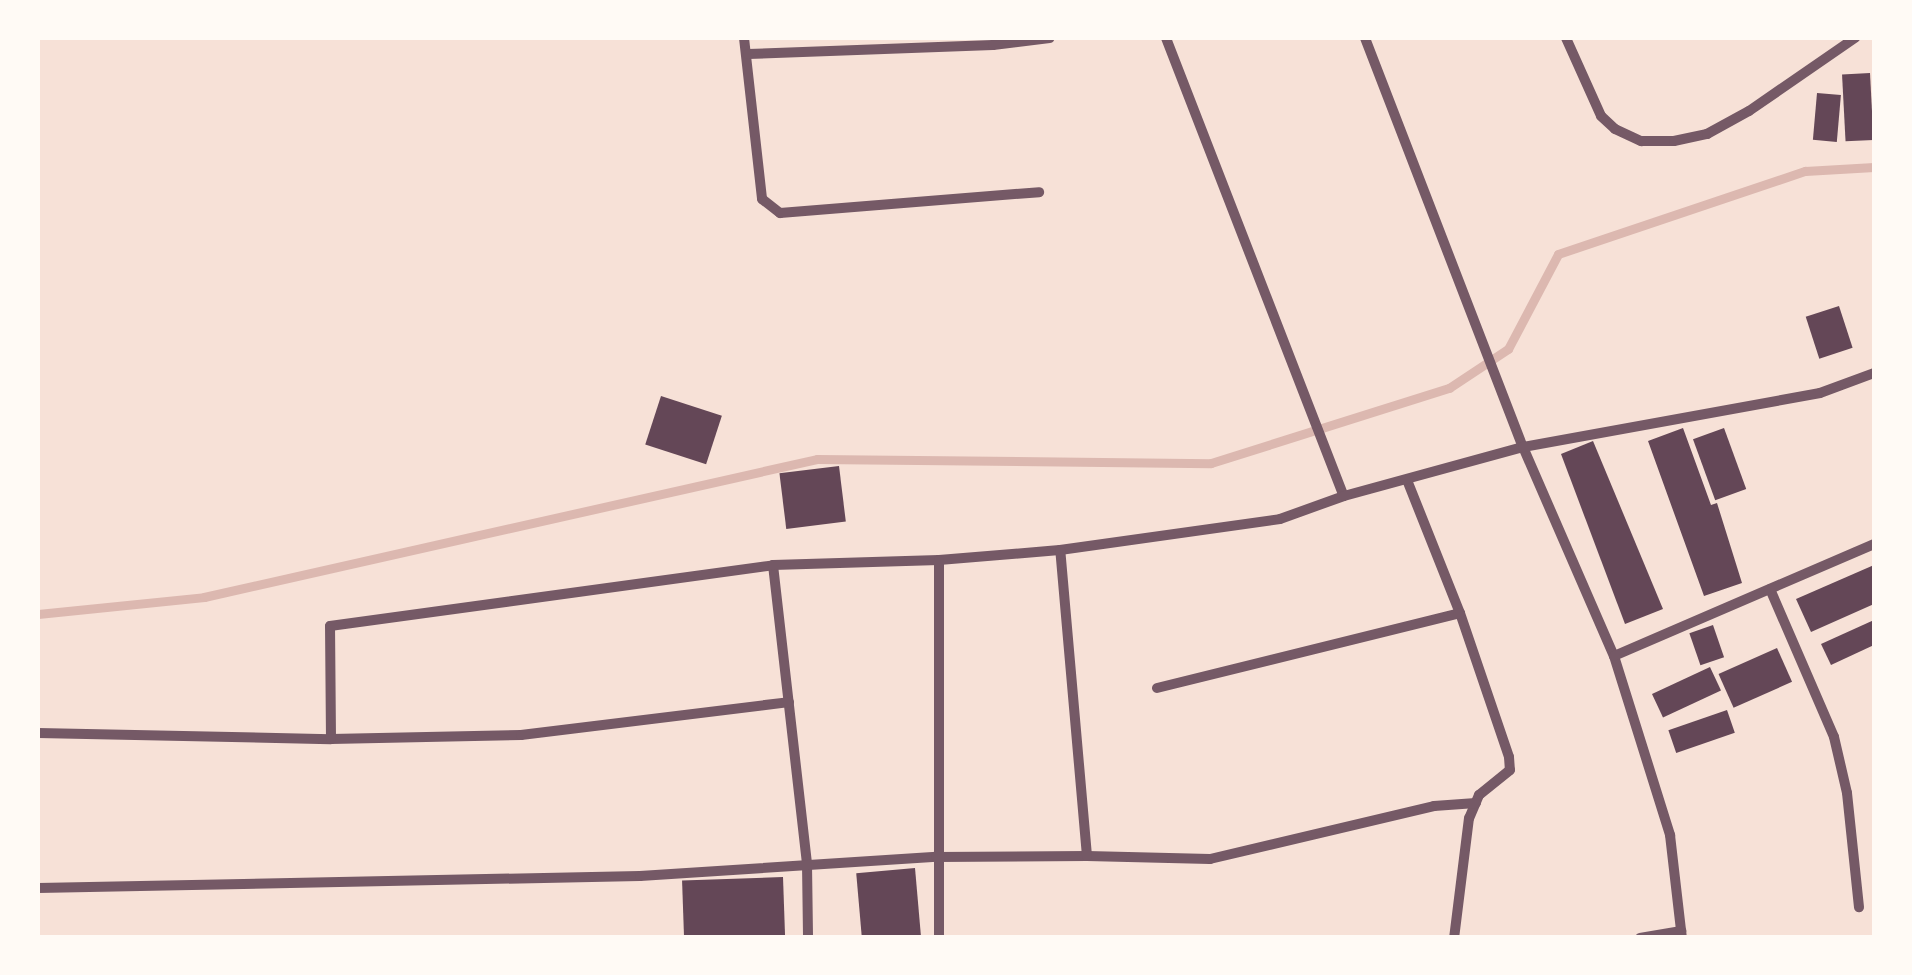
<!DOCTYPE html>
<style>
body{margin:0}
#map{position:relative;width:1912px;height:975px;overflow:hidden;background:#f7e1d7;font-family:Ubuntu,sans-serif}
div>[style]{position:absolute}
.stream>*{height:9px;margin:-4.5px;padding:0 4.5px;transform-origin:4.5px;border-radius:4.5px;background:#dcb8b0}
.building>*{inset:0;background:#644757;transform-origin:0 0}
.minor>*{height:10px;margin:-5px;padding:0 5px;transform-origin:5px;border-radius:5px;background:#755966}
span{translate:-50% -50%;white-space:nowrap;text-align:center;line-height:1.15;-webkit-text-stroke:10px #fffaf5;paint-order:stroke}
.frame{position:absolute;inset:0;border:40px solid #fffaf5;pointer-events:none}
</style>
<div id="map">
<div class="stream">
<div style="left:38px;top:614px;width:167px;rotate:-5.8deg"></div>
<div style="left:204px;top:597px;width:628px;rotate:-12.69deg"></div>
<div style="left:817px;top:459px;width:394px;rotate:0.6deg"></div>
<div style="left:1211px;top:463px;width:250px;rotate:-17.5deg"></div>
<div style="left:1449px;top:388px;width:71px;rotate:-33.5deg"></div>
<div style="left:1508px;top:349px;width:107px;rotate:-62.2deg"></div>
<div style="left:1558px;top:254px;width:261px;rotate:-18.6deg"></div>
<div style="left:1805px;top:171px;width:69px;rotate:-3.3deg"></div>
</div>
<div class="building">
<div style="left:1870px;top:73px;width:67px;height:28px;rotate:87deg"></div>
<div style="left:1817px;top:93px;width:24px;height:47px;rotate:5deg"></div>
<div style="left:1839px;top:306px;width:44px;height:35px;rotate:72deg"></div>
<div style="left:661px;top:396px;width:64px;height:51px;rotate:18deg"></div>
<div style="clip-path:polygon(1683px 428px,1711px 505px,1717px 503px,1742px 583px,1704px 596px,1648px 441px)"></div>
<div style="left:1724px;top:428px;width:65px;height:33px;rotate:70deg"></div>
<div style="clip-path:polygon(1593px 441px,1663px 609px,1625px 624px,1561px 454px)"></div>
<div style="left:839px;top:466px;width:56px;height:60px;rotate:83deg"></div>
<div style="clip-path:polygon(1874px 565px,1874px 604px,1811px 632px,1796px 599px)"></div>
<div style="clip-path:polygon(1874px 620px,1874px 645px,1831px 665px,1821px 644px)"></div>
<div style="left:1713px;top:625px;width:34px;height:25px;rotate:71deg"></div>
<div style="left:1777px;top:648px;width:37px;height:64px;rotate:66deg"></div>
<div style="left:1710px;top:667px;width:26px;height:64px;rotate:65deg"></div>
<div style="left:1727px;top:710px;width:24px;height:62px;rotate:71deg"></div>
<div style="left:915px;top:868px;width:70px;height:59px;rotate:85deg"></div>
<div style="left:783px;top:877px;width:61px;height:101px;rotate:88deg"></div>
</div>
<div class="minor">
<div style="left:744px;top:38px;width:162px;rotate:83.6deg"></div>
<div style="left:762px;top:199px;width:23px;rotate:38deg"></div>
<div style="left:780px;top:213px;width:260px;rotate:-4.6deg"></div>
<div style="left:1166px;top:38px;width:491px;rotate:68.8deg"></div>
<div style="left:1365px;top:38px;width:438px;rotate:68.9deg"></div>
<div style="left:1523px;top:447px;width:228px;rotate:66.5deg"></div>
<div style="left:1614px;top:656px;width:188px;rotate:72.6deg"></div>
<div style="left:1670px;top:835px;width:104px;rotate:83.4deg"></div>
<div style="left:1566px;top:38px;width:85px;rotate:65.8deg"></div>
<div style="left:1601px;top:116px;width:19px;rotate:43deg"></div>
<div style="left:1615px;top:129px;width:29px;rotate:25deg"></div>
<div style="left:1641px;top:141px;width:33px"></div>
<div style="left:1674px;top:141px;width:34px;rotate:-12deg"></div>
<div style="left:1707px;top:134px;width:48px;rotate:-28.7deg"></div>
<div style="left:1749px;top:111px;width:129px;rotate:-34.6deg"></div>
<div style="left:748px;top:54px;width:245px;rotate:-2.1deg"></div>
<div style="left:993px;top:45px;width:57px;rotate:-7deg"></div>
<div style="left:1407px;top:480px;width:143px;rotate:68.3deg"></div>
<div style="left:1460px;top:613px;width:152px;rotate:71.2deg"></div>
<div style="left:1509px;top:757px;width:13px;rotate:86deg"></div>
<div style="left:1510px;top:770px;width:40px;rotate:141deg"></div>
<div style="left:1479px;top:795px;width:25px;rotate:113deg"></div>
<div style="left:1469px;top:818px;width:121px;rotate:97.1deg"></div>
<div style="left:773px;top:565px;width:301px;rotate:83.5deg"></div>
<div style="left:807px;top:864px;width:74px;rotate:89.2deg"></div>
<div style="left:1770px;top:589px;width:161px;rotate:66.6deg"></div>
<div style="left:1834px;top:737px;width:57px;rotate:76.9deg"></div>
<div style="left:1847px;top:793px;width:115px;rotate:84deg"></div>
<div style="left:1614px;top:656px;width:283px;rotate:-23.3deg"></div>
<div style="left:1157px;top:688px;width:312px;rotate:-13.9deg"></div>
<div style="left:38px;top:733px;width:293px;rotate:1.2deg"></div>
<div style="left:331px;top:739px;width:190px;rotate:-1.2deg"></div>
<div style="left:521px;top:735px;width:270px;rotate:-7deg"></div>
<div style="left:331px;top:739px;width:113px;rotate:-90.5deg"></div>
<div style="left:330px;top:626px;width:447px;rotate:-7.8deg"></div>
<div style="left:773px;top:565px;width:166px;rotate:-1.7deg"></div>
<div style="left:939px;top:560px;width:121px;rotate:-4.7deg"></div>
<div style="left:1060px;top:550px;width:222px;rotate:-8deg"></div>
<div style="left:1280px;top:519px;width:68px;rotate:-19.8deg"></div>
<div style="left:1344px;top:496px;width:186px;rotate:-15.3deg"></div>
<div style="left:1523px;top:447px;width:302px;rotate:-10.3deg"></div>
<div style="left:1820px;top:393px;width:58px;rotate:-20.3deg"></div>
<div style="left:1087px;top:856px;width:123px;rotate:1.4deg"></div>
<div style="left:1210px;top:859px;width:230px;rotate:-13.3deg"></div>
<div style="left:1434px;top:806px;width:42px;rotate:-4.1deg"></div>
<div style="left:38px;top:888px;width:602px;rotate:-1.14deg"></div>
<div style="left:640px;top:876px;width:297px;rotate:-3.7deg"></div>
<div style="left:936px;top:857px;width:151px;rotate:-0.4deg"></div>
<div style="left:1087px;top:856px;width:307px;rotate:-95deg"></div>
<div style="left:939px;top:938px;width:378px;rotate:-90deg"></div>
<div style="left:1640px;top:938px;width:42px;rotate:-9.7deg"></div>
</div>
<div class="frame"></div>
</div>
